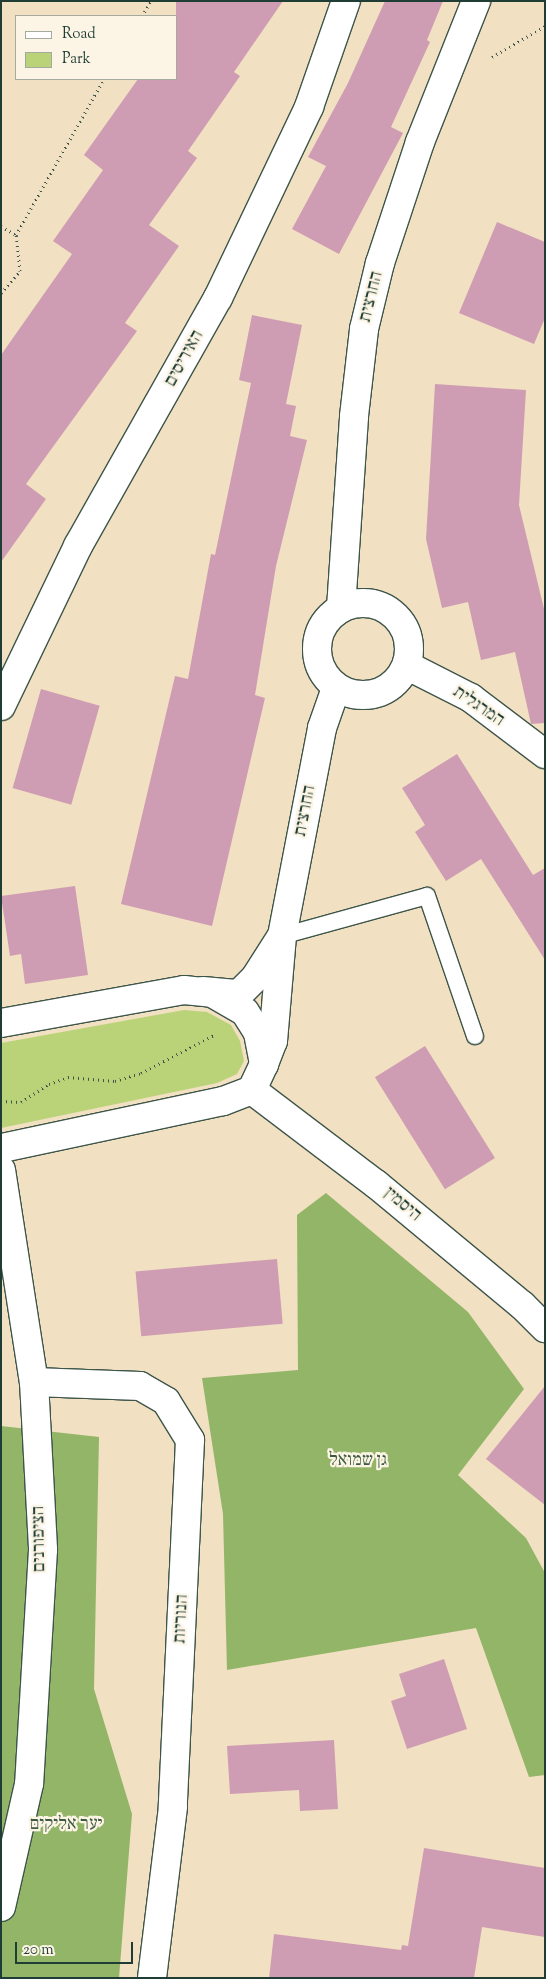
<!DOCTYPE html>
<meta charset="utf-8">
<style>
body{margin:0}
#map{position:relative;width:546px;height:1979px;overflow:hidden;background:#f1e0c1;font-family:"Sorts Mill Goudy","Frank Ruhl Libre",serif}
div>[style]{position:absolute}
.green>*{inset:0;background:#bad378}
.forest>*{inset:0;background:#93b568}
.building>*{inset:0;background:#cf9db3;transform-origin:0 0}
.path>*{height:3px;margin-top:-1.5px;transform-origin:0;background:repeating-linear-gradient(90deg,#3e5549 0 1px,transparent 0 5px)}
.roads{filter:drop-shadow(1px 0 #3e5549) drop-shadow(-1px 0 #3e5549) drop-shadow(0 1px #3e5549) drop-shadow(0 -1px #3e5549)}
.service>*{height:16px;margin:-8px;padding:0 8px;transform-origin:8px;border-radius:8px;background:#fff}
.minor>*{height:28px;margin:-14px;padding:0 14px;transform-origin:14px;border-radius:14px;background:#fff}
.minor>.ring{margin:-14px;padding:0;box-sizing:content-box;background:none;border:28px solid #fff;border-radius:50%}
.tertiary>*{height:28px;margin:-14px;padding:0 14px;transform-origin:14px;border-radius:14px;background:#fff}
span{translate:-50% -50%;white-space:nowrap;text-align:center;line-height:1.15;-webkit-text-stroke:4.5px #fcf5e5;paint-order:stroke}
.street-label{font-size:18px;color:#1f3d34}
.park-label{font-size:18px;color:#3e5b42}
.frame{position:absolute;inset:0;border:2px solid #1f3d34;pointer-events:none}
.legend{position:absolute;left:15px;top:15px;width:162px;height:65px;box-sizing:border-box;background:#fcf5e5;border:1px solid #a4ab9e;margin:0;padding:6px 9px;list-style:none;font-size:15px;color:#1f3d34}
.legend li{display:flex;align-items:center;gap:10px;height:25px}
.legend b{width:25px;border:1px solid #a4ab9e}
.scale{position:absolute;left:15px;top:1942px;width:118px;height:22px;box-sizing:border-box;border:2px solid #1f3d34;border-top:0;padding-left:6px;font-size:15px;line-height:18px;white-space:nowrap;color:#1f3d34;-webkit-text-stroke:4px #fcf5e5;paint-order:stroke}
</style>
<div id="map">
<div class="green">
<div style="clip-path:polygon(184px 1010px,207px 1012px,231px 1025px,240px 1041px,244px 1061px,237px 1074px,217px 1083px,1px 1128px,1px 1043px)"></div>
</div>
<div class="forest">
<div style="clip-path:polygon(326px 1193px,468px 1312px,524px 1389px,458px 1475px,526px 1538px,545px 1573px,545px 1775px,529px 1777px,476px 1628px,227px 1670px,223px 1514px,202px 1378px,298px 1370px,297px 1215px)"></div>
<div style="clip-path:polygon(1px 1426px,99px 1437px,94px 1689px,132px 1814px,119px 1978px,1px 1978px)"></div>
</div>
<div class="building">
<div style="clip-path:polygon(176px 1px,283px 1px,234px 72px,240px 76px,188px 151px,197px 158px,149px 225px,179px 246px,125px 323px,137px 331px,26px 484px,46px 499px,1px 562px,1px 355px,72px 254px,53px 241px,103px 170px,84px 155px,138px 79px,176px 79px)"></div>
<div style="clip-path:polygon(385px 1px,443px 1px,427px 40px,430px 42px,391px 127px,403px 133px,339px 254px,292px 229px,326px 166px,308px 157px,348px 83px)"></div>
<div style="clip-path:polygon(497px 222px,545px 242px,545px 318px,534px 344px,459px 313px)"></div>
<div style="clip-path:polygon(252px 315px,302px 325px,286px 404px,296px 406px,290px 436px,307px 440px,276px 566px,255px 695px,265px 698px,212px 926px,121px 904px,175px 676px,188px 679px,211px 554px,215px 555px,251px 383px,239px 380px)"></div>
<div style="clip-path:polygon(435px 384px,526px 390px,519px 505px,545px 613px,545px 723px,531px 724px,515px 652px,481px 660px,468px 602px,442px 608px,426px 539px)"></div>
<div style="left:41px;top:689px;width:61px;height:103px;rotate:16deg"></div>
<div style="clip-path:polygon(457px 754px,533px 875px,545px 868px,545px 960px,481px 859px,446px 881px,415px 832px,425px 825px,402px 788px)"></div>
<div style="clip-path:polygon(75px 886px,88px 975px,25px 984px,21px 954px,10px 956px,1px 896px)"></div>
<div style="left:425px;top:1046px;width:132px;height:59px;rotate:58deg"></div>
<div style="left:277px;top:1259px;width:65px;height:142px;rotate:85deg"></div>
<div style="clip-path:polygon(545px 1386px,545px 1505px,486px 1459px)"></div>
<div style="clip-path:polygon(444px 1659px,467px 1729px,407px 1749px,391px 1701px,406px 1696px,399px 1674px)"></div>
<div style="clip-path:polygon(334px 1740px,338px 1809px,300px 1811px,299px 1790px,230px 1794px,227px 1746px)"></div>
<div style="clip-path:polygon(424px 1848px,545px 1868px,545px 1937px,482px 1927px,474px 1978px,269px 1978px,274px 1934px,401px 1950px,402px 1945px,408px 1946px)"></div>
</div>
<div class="path">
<div style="left:142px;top:16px;width:17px;rotate:-59deg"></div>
<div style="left:492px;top:57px;width:61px;rotate:-30.3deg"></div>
<div style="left:1px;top:226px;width:17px;rotate:31deg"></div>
<div style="left:1px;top:293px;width:29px;rotate:-49deg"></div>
<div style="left:20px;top:271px;width:36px;rotate:-96deg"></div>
<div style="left:16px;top:235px;width:179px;rotate:-60.6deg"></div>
<div style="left:1px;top:1101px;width:20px;rotate:3deg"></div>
<div style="left:21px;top:1102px;width:33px;rotate:-33deg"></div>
<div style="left:49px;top:1084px;width:20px;rotate:-20deg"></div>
<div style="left:68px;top:1077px;width:47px;rotate:4.9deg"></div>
<div style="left:115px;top:1081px;width:27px;rotate:-17deg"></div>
<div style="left:141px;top:1073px;width:85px;rotate:-27.5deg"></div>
</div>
<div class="roads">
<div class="service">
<div style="left:282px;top:936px;width:150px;rotate:-15.4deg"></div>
<div style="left:427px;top:896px;width:148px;rotate:71.1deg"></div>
</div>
<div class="minor">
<div class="ring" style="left:317px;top:603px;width:64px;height:64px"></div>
<div style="left:341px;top:608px;width:192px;rotate:-86.1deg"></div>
<div style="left:354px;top:416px;width:88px;rotate:-83.4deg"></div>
<div style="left:364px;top:329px;width:68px;rotate:-76.4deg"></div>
<div style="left:380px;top:263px;width:127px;rotate:-71.7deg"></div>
<div style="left:420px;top:142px;width:152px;rotate:-68.3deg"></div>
<div style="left:408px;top:666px;width:71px;rotate:26.9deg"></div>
<div style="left:471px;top:698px;width:93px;rotate:37.1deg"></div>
<div style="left:1px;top:706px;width:178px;rotate:-64.3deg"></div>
<div style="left:78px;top:546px;width:285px;rotate:-60.6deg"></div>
<div style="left:218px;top:298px;width:212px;rotate:-64.5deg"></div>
<div style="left:309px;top:107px;width:112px;rotate:-70.8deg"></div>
<div style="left:203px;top:991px;width:36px;rotate:5deg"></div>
<div style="left:239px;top:994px;width:23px;rotate:-45deg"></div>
<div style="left:255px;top:978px;width:49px;rotate:-57.6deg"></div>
<div style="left:264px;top:1064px;width:25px;rotate:-69deg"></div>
<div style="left:273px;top:1041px;width:105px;rotate:-85.1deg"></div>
<div style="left:282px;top:936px;width:212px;rotate:-79.1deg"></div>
<div style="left:322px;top:728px;width:42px;rotate:-70.7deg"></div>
<div style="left:252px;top:1090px;width:156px;rotate:37.2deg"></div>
<div style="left:376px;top:1184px;width:190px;rotate:39.7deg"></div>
<div style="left:522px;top:1305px;width:33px;rotate:45deg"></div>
<div style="left:1px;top:1170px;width:215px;rotate:81.2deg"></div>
<div style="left:34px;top:1382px;width:168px;rotate:86.9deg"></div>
<div style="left:43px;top:1550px;width:234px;rotate:93.4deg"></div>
<div style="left:29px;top:1784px;width:126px;rotate:102.8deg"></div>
<div style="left:34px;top:1382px;width:106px;rotate:2.2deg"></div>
<div style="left:140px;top:1386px;width:30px;rotate:30deg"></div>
<div style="left:166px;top:1401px;width:46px;rotate:58.4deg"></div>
<div style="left:190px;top:1440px;width:367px;rotate:92.7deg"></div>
<div style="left:173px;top:1807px;width:172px;rotate:97deg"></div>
</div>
<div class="tertiary">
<div style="left:1px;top:1023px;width:186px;rotate:-10.2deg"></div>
<div style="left:184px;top:990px;width:28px;rotate:6deg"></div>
<div style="left:212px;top:993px;width:38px;rotate:30deg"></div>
<div style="left:245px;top:1012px;width:25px;rotate:58deg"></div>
<div style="left:258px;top:1033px;width:32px;rotate:79deg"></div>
<div style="left:264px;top:1064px;width:29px;rotate:115deg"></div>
<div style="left:252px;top:1090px;width:31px;rotate:159deg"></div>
<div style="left:223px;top:1101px;width:227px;rotate:168deg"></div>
</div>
</div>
<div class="street-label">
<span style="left:372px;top:297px;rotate:-76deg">החרצית</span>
<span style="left:185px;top:359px;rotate:-61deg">האיריסים</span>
<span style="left:478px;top:707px;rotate:34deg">המרגלית</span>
<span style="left:306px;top:811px;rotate:-79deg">החרצית</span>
<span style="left:402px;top:1205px;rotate:40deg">היסמין</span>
<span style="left:40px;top:1539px;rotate:-91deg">הציפורנים</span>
<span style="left:182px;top:1619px;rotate:-87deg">הנוריות</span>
</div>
<div class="park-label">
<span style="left:358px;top:1461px">גן שמואל</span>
<span style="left:66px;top:1825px">יער אליקים</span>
</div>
<div class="frame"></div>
<ul class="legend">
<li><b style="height:6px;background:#fff"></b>Road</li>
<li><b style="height:14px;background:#bad378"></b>Park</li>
</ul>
<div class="scale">20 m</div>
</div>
